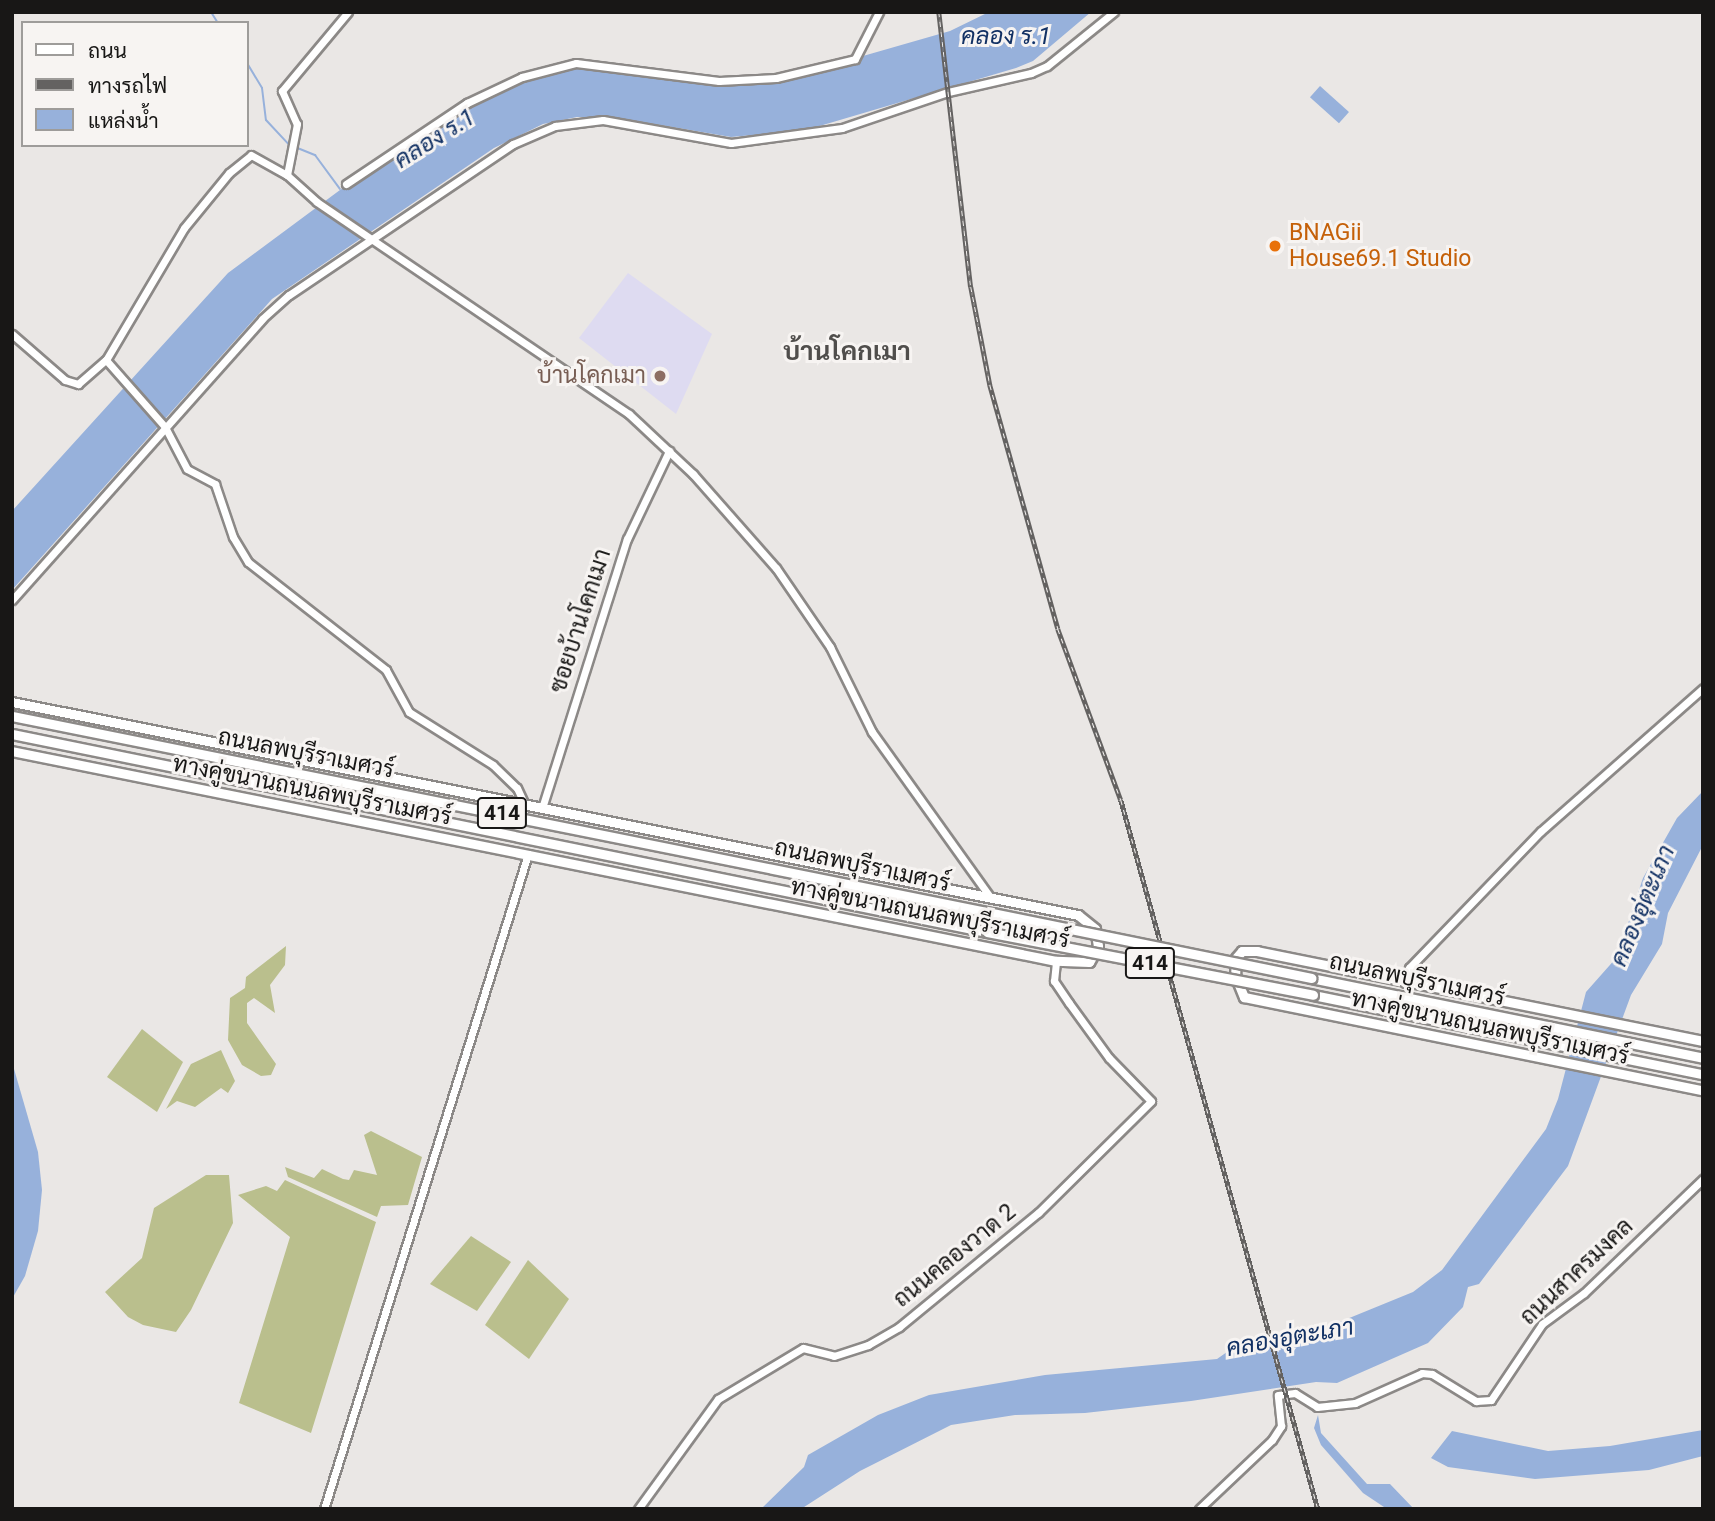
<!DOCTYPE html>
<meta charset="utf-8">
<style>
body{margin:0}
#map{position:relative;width:1715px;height:1521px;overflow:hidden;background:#eae7e5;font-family:Roboto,Sarabun,sans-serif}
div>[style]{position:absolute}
.education>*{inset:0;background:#dedbf1}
.forest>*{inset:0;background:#babf8d}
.water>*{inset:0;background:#97b1db;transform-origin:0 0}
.stream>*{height:2px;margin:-1px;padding:0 1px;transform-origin:1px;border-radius:1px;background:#97b1db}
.roads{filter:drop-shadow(2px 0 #8c8987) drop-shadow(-2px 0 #8c8987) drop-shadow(0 2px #8c8987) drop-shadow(0 -2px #8c8987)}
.minor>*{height:7px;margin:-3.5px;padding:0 3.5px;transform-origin:3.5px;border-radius:3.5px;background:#fff}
.major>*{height:9px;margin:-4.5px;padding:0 4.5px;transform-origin:4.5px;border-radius:4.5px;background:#fff}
.rail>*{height:4.5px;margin-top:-2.25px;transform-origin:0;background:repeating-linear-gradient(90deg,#f7f4f2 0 5px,#646261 0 10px);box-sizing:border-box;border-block:2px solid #646261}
.bridges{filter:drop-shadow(2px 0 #8c8987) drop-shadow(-2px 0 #8c8987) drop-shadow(0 2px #8c8987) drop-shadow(0 -2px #8c8987)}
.major-bridge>*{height:9px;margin:-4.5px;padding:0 4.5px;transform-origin:4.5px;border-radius:4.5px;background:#fff}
.dots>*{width:19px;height:19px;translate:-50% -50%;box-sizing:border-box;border:4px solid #f7f4f2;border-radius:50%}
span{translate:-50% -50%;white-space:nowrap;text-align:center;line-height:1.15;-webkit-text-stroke:6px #f7f4f2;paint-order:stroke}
.shield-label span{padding:2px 5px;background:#f7f4f2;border:2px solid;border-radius:5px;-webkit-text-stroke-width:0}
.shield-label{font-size:21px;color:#181716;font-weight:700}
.food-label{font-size:23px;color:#c56008}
.left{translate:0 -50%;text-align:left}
.education-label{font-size:23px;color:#785e54}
.right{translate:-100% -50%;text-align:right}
.street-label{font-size:23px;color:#181716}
.water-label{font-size:24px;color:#123164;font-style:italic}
.quarter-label{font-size:26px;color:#504e4c;font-weight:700}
.frame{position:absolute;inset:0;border:14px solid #181716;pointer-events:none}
.legend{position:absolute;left:21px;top:21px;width:228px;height:126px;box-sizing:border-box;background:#f7f4f2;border:2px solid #9e9c9a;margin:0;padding:9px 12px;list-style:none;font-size:21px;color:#181716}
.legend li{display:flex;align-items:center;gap:14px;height:35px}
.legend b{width:35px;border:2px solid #9e9c9a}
</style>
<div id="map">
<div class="education">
<div style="clip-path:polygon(628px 273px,712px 334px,676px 414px,579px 338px)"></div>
</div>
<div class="forest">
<div style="clip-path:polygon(286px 946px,285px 965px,270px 985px,275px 1013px,254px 998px,247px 1003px,247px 1023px,276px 1064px,271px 1075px,261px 1076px,242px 1065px,228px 1040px,230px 998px,245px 988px,246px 977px)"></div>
<div style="clip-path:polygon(142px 1029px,183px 1062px,157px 1112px,107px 1077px)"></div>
<div style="clip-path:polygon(221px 1050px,235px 1081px,228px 1093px,221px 1088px,195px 1107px,177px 1101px,166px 1109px,191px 1064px)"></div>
<div style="clip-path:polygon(371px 1131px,422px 1157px,408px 1205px,381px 1206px,377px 1217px,288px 1177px,285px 1167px,314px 1178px,322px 1169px,343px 1179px,349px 1180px,354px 1170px,377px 1175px,364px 1135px)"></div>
<div style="clip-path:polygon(206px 1175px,229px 1175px,233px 1223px,191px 1310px,176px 1332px,143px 1325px,128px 1317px,105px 1292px,142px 1258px,154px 1208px)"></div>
<div style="clip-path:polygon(285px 1180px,376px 1222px,311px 1433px,239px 1403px,290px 1237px,238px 1195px,266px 1186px,277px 1191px)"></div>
<div style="clip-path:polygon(471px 1236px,511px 1262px,477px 1311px,430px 1284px)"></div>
<div style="clip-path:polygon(528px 1260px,569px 1299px,529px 1359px,485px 1325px)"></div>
</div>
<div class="water">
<div style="clip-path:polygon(989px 12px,1091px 12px,1033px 61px,1016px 68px,806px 130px,731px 137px,613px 117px,577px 117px,543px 124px,494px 148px,272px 299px,12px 590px,12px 511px,228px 273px,340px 190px,465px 107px,524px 79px,576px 66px,720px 86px,783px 79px,950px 31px)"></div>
<div style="left:1320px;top:86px;width:39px;height:15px;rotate:42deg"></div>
<div style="clip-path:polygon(1703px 791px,1703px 845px,1668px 913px,1662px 944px,1631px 995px,1568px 1166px,1479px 1284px,1468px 1287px,1463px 1307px,1428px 1343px,1337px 1383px,1316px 1382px,1191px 1401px,1085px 1413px,1015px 1415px,951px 1425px,860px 1471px,801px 1509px,761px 1509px,804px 1467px,808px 1455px,878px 1415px,929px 1395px,1045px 1375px,1217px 1359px,1227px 1352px,1293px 1341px,1413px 1292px,1442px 1270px,1546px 1129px,1558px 1099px,1586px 992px,1617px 957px,1643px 878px,1677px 818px)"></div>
<div style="clip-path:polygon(12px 1062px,38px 1152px,42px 1190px,38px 1231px,25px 1276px,12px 1299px)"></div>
<div style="clip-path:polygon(1318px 1415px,1321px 1433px,1367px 1484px,1390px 1484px,1414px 1509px,1387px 1509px,1363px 1493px,1321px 1445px,1314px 1428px)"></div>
<div style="clip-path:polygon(1703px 1430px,1703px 1456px,1649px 1470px,1535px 1479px,1448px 1467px,1431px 1458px,1452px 1431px,1548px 1451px,1610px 1446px)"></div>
</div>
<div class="stream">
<div style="left:211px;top:12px;width:13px;rotate:58deg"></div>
<div style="left:247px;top:63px;width:29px;rotate:59deg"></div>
<div style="left:262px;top:88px;width:32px;rotate:83deg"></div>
<div style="left:266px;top:120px;width:34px;rotate:47deg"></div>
<div style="left:295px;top:147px;width:22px;rotate:22deg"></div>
<div style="left:315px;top:155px;width:42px;rotate:53.7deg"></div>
</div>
<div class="roads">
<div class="minor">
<div style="left:348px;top:12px;width:103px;rotate:129.9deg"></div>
<div style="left:282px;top:91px;width:36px;rotate:66deg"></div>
<div style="left:297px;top:124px;width:52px;rotate:101.1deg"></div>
<div style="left:287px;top:175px;width:40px;rotate:42deg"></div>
<div style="left:317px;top:202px;width:377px;rotate:34.2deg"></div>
<div style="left:629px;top:414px;width:88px;rotate:43.2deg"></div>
<div style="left:693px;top:474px;width:125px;rotate:48.6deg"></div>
<div style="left:776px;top:568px;width:96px;rotate:55.6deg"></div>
<div style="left:830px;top:647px;width:95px;rotate:63.7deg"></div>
<div style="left:872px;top:732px;width:204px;rotate:54.4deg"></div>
<div style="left:346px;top:184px;width:146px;rotate:-33.8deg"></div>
<div style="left:467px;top:103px;width:61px;rotate:-25.3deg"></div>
<div style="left:522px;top:77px;width:56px;rotate:-14.5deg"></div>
<div style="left:576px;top:63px;width:144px;rotate:7.2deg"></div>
<div style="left:719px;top:81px;width:57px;rotate:-3deg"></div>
<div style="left:776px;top:78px;width:81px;rotate:-13.5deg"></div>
<div style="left:855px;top:59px;width:53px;rotate:-62.9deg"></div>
<div style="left:12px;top:334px;width:70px;rotate:41deg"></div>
<div style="left:65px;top:380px;width:14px;rotate:17deg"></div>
<div style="left:78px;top:384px;width:37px;rotate:-41deg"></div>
<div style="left:106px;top:360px;width:153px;rotate:-59.4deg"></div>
<div style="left:184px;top:228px;width:71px;rotate:-50.7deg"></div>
<div style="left:229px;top:173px;width:28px;rotate:-39deg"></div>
<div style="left:251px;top:155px;width:41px;rotate:29.1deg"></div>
<div style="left:106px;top:360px;width:89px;rotate:48.6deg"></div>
<div style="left:165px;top:427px;width:47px;rotate:62.4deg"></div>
<div style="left:187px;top:469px;width:32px;rotate:28deg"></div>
<div style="left:215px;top:484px;width:56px;rotate:71.2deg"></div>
<div style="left:233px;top:537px;width:29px;rotate:59deg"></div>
<div style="left:248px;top:562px;width:175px;rotate:38deg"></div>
<div style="left:386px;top:670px;width:48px;rotate:61.3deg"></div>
<div style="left:409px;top:712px;width:99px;rotate:32.2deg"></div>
<div style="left:493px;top:765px;width:33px;rotate:44deg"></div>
<div style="left:517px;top:788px;width:19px;rotate:65deg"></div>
<div style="left:12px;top:600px;width:376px;rotate:-48.3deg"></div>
<div style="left:262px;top:319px;width:36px;rotate:-42deg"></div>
<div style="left:289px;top:295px;width:270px;rotate:-34deg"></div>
<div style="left:513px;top:144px;width:46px;rotate:-23.2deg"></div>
<div style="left:555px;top:126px;width:48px;rotate:-7.1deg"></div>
<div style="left:603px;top:120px;width:130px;rotate:10.2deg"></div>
<div style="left:731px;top:143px;width:112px;rotate:-7.7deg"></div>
<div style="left:842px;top:128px;width:112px;rotate:-18.8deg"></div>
<div style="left:948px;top:92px;width:85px;rotate:-12.9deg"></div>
<div style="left:1031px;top:73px;width:17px;rotate:-24deg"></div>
<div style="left:1047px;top:66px;width:86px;rotate:-38.9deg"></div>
<div style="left:542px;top:808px;width:282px;rotate:-72.5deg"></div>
<div style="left:627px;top:539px;width:98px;rotate:-64.5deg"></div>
<div style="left:1405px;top:983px;width:16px;rotate:-75deg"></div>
<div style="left:1409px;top:968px;width:190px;rotate:-46.1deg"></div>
<div style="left:1541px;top:831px;width:216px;rotate:-41.4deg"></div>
<div style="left:324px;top:1509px;width:686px;rotate:-72.7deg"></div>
<div style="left:638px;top:1509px;width:136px;rotate:-54deg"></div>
<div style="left:718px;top:1399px;width:99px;rotate:-31deg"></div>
<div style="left:803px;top:1348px;width:32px;rotate:14deg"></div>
<div style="left:834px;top:1356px;width:36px;rotate:-18deg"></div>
<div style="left:868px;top:1345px;width:36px;rotate:-30deg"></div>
<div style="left:899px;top:1327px;width:180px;rotate:-39.4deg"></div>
<div style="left:1038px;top:1213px;width:159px;rotate:-44.7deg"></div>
<div style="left:1151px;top:1101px;width:60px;rotate:-134.3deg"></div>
<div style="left:1109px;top:1058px;width:68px;rotate:-126deg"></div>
<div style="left:1069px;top:1003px;width:27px;rotate:-124deg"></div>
<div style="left:1054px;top:981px;width:20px;rotate:-84deg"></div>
<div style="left:1199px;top:1509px;width:100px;rotate:-43.4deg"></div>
<div style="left:1272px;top:1440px;width:17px;rotate:-57deg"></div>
<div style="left:1281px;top:1426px;width:31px;rotate:-96deg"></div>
<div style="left:1278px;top:1395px;width:17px;rotate:-7deg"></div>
<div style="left:1295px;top:1393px;width:26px;rotate:32deg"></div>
<div style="left:1317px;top:1407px;width:38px;rotate:-6deg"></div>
<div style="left:1355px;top:1403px;width:73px;rotate:-24.1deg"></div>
<div style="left:1422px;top:1373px;width:10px;rotate:6deg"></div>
<div style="left:1432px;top:1374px;width:52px;rotate:31.5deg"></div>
<div style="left:1476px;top:1401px;width:15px;rotate:-4deg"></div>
<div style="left:1491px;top:1400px;width:92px;rotate:-56.1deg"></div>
<div style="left:1542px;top:1324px;width:52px;rotate:-36.4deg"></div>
<div style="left:1584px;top:1293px;width:165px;rotate:-43.8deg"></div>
</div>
<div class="major">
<div style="left:12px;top:702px;width:1087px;rotate:11.3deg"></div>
<div style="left:1078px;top:915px;width:22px;rotate:39deg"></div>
<div style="left:1095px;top:929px;width:17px;rotate:80deg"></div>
<div style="left:1098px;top:946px;width:18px;rotate:119deg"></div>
<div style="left:1089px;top:962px;width:33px;rotate:-178deg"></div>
<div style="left:1056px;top:961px;width:1065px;rotate:-168.63deg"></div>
<div style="left:12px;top:716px;width:1000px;rotate:11.37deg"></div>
<div style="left:12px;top:734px;width:995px;rotate:11.48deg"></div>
<div style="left:1311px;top:978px;width:400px;rotate:11.5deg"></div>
<div style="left:1313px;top:995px;width:398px;rotate:11.5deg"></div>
<div style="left:1703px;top:1041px;width:455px;rotate:-168.6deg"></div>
<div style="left:1257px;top:951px;width:15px;rotate:180deg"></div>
<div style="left:1242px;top:951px;width:9px;rotate:131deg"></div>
<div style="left:1236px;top:958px;width:17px;rotate:93deg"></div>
<div style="left:1235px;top:975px;width:24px;rotate:68deg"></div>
<div style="left:1244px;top:997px;width:468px;rotate:11.5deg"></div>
</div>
</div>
<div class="rail">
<div style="left:939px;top:12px;width:277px;rotate:83.4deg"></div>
<div style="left:971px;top:287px;width:100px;rotate:79deg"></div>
<div style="left:990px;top:385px;width:253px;rotate:74.4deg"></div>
<div style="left:1058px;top:629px;width:182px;rotate:69.8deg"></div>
<div style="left:1121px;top:800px;width:736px;rotate:74.47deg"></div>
</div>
<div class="bridges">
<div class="major-bridge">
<div style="left:992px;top:913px;width:326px;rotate:11.5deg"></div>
<div style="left:987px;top:932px;width:332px;rotate:10.9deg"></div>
</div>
</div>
<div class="dots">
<div style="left:1275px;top:246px;background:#e8710a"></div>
<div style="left:660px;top:376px;background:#8d6e63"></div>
</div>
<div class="shield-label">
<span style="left:502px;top:813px">414</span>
<span style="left:1150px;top:963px">414</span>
</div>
<div class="food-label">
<span class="left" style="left:1289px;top:246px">BNAGii<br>House69.1 Studio</span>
</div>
<div class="education-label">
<span class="right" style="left:646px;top:376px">บ้านโคกเมา</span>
</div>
<div class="street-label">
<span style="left:581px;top:621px;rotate:-72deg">ซอยบ้านโคกเมา</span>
<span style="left:306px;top:754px;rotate:11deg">ถนนลพบุรีราเมศวร์</span>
<span style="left:312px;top:791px;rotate:11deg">ทางคู่ขนานถนนลพบุรีราเมศวร์</span>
<span style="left:862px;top:866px;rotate:12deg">ถนนลพบุรีราเมศวร์</span>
<span style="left:930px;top:914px;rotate:11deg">ทางคู่ขนานถนนลพบุรีราเมศวร์</span>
<span style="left:1417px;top:980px;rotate:12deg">ถนนลพบุรีราเมศวร์</span>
<span style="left:1490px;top:1028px;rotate:12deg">ทางคู่ขนานถนนลพบุรีราเมศวร์</span>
<span style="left:955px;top:1256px;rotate:-39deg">ถนนคลองวาด 2</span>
<span style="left:1577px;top:1272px;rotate:-43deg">ถนนสาครมงคล</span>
</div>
<div class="water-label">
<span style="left:1006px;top:37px">คลอง ร.1</span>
<span style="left:435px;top:139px;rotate:-32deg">คลอง ร.1</span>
<span style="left:1643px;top:906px;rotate:-67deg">คลองอุ่ตะเภา</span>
<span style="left:1290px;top:1338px;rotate:-10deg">คลองอุ่ตะเภา</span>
</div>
<div class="quarter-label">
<span style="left:847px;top:352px">บ้านโคกเมา</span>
</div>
<div class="frame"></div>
<ul class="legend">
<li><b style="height:9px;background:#fff"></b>ถนน</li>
<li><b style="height:9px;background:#646261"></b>ทางรถไฟ</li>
<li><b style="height:19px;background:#97b1db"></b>แหล่งน้ำ</li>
</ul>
</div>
